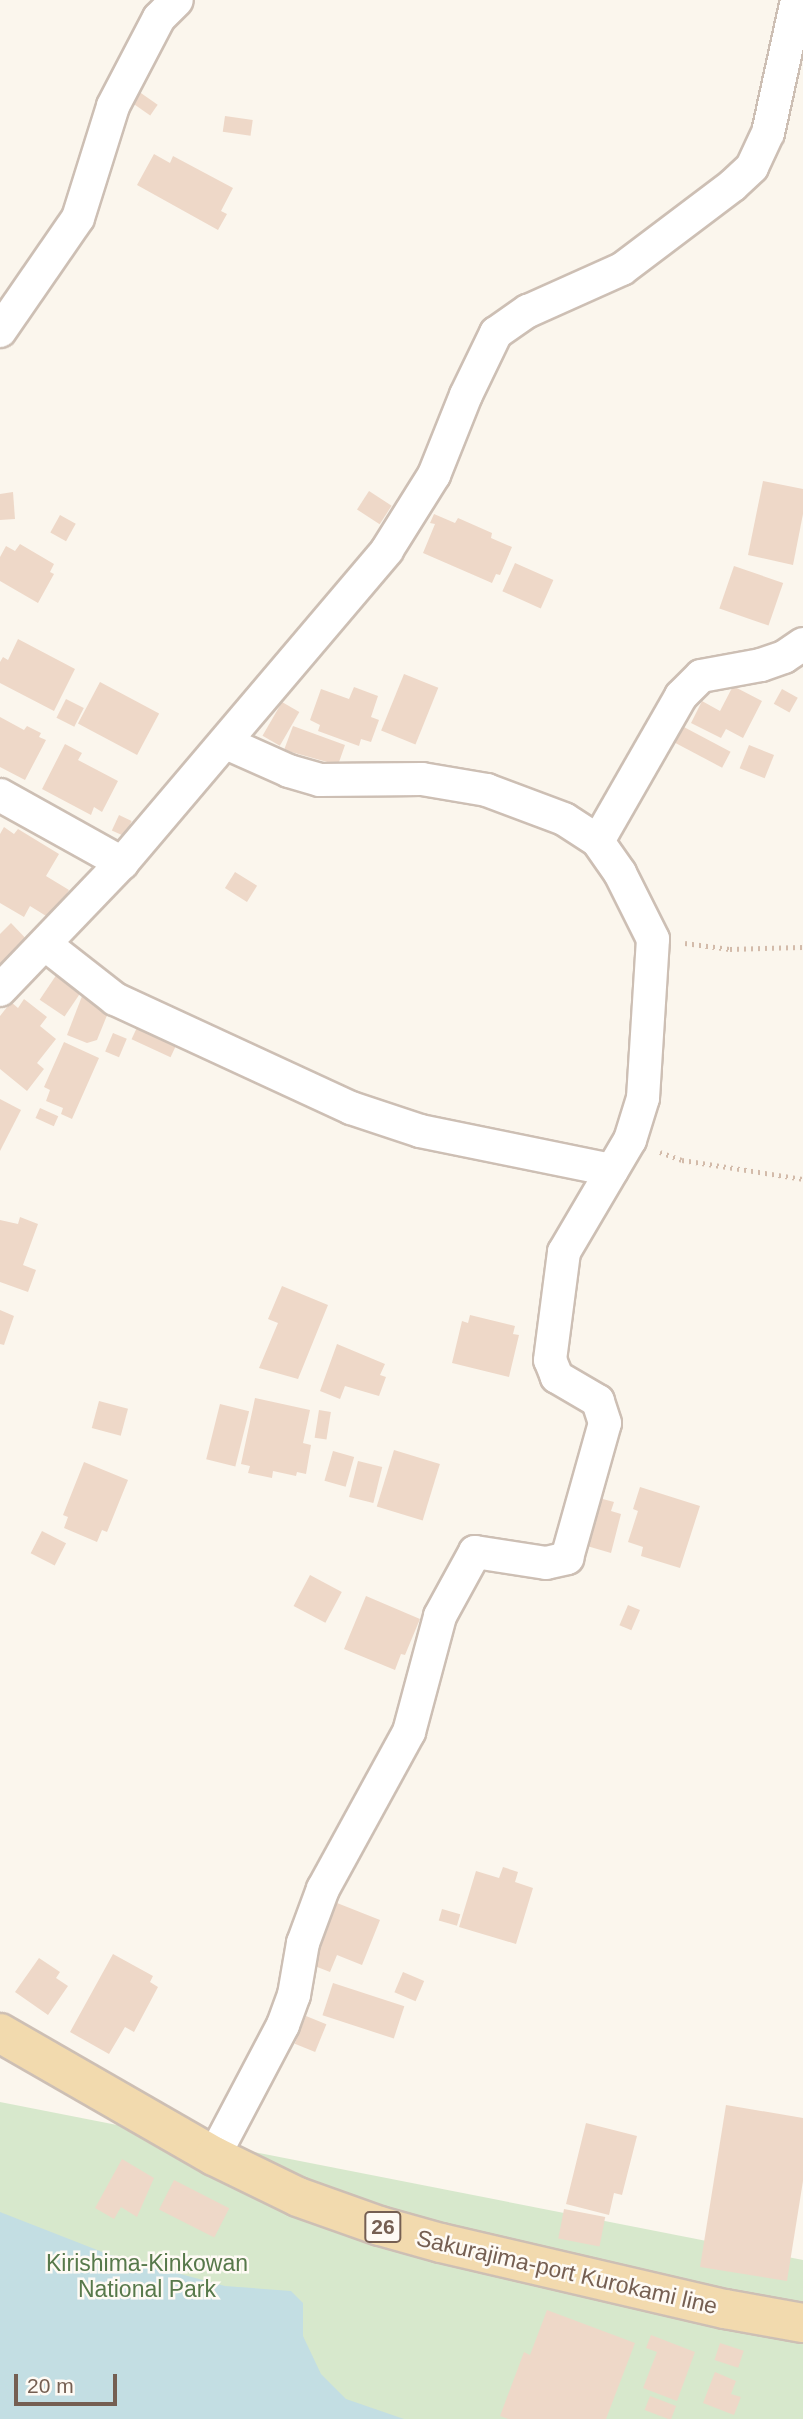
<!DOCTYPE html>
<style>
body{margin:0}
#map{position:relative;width:803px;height:2419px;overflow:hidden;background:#fbf6ed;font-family:Helvetica,sans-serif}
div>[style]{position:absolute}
.green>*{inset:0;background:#d7e8cc}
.water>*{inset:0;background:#c3dee3}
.building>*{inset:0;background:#eed8c8;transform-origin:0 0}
.path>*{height:4.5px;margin-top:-2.25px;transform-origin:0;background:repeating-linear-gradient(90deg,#d3bbaa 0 2px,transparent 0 7px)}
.roads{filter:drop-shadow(2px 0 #cdbfb4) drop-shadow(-2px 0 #cdbfb4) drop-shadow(0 2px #cdbfb4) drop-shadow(0 -2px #cdbfb4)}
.street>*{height:32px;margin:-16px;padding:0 16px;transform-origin:16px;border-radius:16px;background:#fff}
.primary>*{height:38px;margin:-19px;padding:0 19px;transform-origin:19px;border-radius:19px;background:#f2daae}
span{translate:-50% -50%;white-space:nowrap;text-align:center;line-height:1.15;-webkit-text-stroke:5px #fefaf4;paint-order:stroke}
.shield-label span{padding:2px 5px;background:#fefaf4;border:2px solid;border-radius:5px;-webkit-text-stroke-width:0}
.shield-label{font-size:21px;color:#755f52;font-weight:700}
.park-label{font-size:23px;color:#57794b}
.street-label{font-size:23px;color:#755f52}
.scale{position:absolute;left:14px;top:2374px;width:103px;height:32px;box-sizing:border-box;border:4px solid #755f52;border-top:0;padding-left:9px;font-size:21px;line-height:24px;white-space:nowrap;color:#755f52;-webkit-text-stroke:5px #fefaf4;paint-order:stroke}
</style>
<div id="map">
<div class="green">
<div style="clip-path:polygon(0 2102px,803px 2260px,803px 2419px,0 2419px)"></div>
</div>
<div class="water">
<div style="clip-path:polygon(0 2212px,110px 2255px,225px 2286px,291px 2291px,303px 2303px,303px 2336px,321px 2374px,346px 2399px,404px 2419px,0 2419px)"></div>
</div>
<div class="building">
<div style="left:138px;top:91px;width:24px;height:13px;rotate:35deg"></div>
<div style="left:225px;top:116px;width:28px;height:16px;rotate:8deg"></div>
<div style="clip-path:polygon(154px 154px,170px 163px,173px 156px,233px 188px,221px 211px,227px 214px,218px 230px,137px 185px)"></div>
<div style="clip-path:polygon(763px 481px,803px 489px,803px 514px,793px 565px,748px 555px)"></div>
<div style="left:369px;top:491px;width:27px;height:22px;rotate:33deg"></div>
<div style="clip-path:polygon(13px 492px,15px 519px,0 520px,0 494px)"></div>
<div style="clip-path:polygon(434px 514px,455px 523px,458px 518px,492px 533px,491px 538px,512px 547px,500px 575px,496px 574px,492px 583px,423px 553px,435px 524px,430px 523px)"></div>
<div style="left:60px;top:515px;width:18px;height:20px;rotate:29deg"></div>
<div style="clip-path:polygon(20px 544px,54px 564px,50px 572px,54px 574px,38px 603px,0 581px,0 557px,6px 546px,15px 551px)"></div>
<div style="left:515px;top:563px;width:42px;height:31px;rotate:24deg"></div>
<div style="left:734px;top:566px;width:52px;height:45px;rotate:19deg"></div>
<div style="clip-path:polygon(18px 639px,75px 669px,54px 711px,0 683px,0 662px,3px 657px,8px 660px)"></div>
<div style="left:404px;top:674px;width:37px;height:61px;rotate:22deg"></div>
<div style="left:100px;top:682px;width:67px;height:47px;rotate:28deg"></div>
<div style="clip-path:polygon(733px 686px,762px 701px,743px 738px,726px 729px,721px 738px,691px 723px,702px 701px,720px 711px)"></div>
<div style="clip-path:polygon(354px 687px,378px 696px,371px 717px,379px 720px,371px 742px,361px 739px,359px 746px,318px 731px,320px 725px,310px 720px,321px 689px,349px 699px)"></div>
<div style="left:782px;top:689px;width:18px;height:17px;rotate:29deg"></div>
<div style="left:66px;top:699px;width:20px;height:21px;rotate:27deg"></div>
<div style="left:282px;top:702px;width:20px;height:39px;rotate:30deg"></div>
<div style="clip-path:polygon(0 717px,24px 730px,27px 726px,41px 733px,39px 737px,46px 740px,25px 780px,0 767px)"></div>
<div style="clip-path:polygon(293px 726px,345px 745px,338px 765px,284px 750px)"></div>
<div style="left:682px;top:726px;width:55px;height:18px;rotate:28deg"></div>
<div style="clip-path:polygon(65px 744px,82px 753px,78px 760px,118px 781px,102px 812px,94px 807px,91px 815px,42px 789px)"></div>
<div style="left:749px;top:745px;width:27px;height:25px;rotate:22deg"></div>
<div style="left:119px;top:815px;width:14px;height:17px;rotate:25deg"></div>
<div style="clip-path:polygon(4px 827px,14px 834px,18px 829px,59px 854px,46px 876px,69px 890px,51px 919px,30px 906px,24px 917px,0 903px,0 834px)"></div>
<div style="left:235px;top:872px;width:26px;height:19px;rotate:32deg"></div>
<div style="clip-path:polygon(11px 923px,31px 944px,0 974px,0 934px)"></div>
<div style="left:57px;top:974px;width:30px;height:31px;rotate:34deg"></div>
<div style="clip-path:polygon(84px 991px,112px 1003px,97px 1040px,87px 1043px,67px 1035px)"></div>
<div style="clip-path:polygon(24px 999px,47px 1017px,40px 1026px,56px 1039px,37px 1063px,44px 1069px,27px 1091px,0 1069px,0 1016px,11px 1002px,18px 1008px)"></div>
<div style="left:140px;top:1021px;width:43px;height:20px;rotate:25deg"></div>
<div style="left:113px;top:1033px;width:15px;height:20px;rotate:23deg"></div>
<div style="clip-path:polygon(64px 1042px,99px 1058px,72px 1119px,61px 1114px,63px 1108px,46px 1101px,50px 1090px,44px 1087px)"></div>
<div style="clip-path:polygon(0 1099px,21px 1110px,0 1151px)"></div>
<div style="left:40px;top:1108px;width:20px;height:11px;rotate:24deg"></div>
<div style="clip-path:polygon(20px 1217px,38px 1224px,23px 1265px,36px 1270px,28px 1292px,0 1282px,0 1220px,18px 1224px)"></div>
<div style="clip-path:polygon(282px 1286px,328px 1305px,298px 1379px,259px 1368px,278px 1323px,268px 1319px)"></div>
<div style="clip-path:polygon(0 1310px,14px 1316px,4px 1345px,0 1344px)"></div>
<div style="clip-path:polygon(470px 1315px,515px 1326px,513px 1334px,519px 1335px,509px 1377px,452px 1363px,462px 1321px,468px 1323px)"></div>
<div style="clip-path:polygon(337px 1344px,385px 1364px,380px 1375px,386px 1377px,379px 1396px,345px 1386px,340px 1399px,320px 1391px)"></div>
<div style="clip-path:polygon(255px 1398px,310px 1410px,303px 1443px,311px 1445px,306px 1474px,297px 1472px,296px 1476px,273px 1471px,272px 1478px,248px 1473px,250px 1466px,241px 1464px)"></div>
<div style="left:99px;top:1401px;width:30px;height:28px;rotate:15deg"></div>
<div style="left:220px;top:1404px;width:30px;height:57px;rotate:14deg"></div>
<div style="left:319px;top:1410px;width:12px;height:28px;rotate:9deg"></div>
<div style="left:394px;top:1450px;width:48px;height:59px;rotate:17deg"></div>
<div style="left:333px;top:1451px;width:22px;height:31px;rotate:16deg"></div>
<div style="left:358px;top:1461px;width:25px;height:37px;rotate:14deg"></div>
<div style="clip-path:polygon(84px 1462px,128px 1480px,107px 1532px,102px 1530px,97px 1542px,64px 1528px,68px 1517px,63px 1515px)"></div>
<div style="clip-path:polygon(640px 1487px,700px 1506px,680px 1568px,641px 1556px,643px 1547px,628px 1542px,638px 1511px,633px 1509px)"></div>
<div style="clip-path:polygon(599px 1498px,614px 1502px,611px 1511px,621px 1514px,611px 1553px,587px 1546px)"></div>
<div style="left:42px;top:1531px;width:27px;height:25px;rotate:27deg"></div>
<div style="left:310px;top:1575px;width:36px;height:35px;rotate:28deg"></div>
<div style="clip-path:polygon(366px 1596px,420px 1619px,405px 1655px,401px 1654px,395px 1670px,344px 1649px)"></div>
<div style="left:628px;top:1605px;width:13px;height:22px;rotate:23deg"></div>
<div style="clip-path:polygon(503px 1867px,518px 1872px,515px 1882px,533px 1888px,516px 1944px,459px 1927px,476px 1871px,499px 1878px)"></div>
<div style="clip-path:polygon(332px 1901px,380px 1920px,362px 1965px,337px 1955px,330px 1972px,307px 1963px)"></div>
<div style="left:442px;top:1909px;width:19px;height:12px;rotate:16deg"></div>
<div style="clip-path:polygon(113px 1954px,153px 1976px,150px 1982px,158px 1987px,134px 2032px,125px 2027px,109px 2054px,70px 2032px)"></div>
<div style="clip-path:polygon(39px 1958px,60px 1972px,56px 1978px,68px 1986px,48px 2015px,15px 1992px)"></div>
<div style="left:403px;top:1972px;width:23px;height:22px;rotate:23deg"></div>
<div style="left:333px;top:1983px;width:75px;height:34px;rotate:18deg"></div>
<div style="left:306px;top:2016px;width:22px;height:30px;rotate:22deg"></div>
<div style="clip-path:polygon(726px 2105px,803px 2118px,803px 2181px,787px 2281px,700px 2267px)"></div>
<div style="clip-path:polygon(586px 2123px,637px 2136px,622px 2195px,614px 2193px,609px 2215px,566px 2204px)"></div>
<div style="clip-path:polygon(122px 2159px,154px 2178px,137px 2217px,121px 2207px,114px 2219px,95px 2208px)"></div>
<div style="left:174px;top:2180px;width:62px;height:33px;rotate:27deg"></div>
<div style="left:564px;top:2209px;width:42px;height:30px;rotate:11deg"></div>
<div style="clip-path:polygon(547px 2310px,635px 2343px,606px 2419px,508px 2419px,500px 2416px,524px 2352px,530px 2355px)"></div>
<div style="clip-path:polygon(651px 2335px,695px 2352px,677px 2401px,643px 2388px,657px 2352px,646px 2348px)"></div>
<div style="left:720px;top:2343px;width:25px;height:18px;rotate:18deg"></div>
<div style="clip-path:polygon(715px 2372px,736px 2381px,731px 2394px,741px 2397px,734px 2415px,703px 2403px)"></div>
<div style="left:650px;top:2396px;width:28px;height:15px;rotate:21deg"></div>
</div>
<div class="path">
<div style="left:685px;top:943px;width:45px;rotate:7.6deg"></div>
<div style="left:730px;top:949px;width:73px;rotate:-1.6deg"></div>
<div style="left:660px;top:1152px;width:23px;rotate:20deg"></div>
<div style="left:682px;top:1160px;width:122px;rotate:8.9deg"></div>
</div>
<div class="roads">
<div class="street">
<div style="left:0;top:331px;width:137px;rotate:-55.4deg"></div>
<div style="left:78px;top:218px;width:117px;rotate:-72.6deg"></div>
<div style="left:113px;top:106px;width:99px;rotate:-62.4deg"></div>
<div style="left:159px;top:18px;width:25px;rotate:-45deg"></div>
<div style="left:0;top:795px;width:140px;rotate:29.1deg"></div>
<div style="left:598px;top:841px;width:167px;rotate:-60.2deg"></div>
<div style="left:681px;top:696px;width:28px;rotate:-45deg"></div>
<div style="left:701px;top:676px;width:61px;rotate:-10.4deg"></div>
<div style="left:761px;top:665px;width:24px;rotate:-19deg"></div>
<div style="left:784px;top:657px;width:23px;rotate:-34deg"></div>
<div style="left:46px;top:945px;width:88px;rotate:38deg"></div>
<div style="left:115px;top:999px;width:260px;rotate:24.8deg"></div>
<div style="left:351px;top:1108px;width:73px;rotate:18.4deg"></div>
<div style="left:420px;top:1131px;width:196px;rotate:11.5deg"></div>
<div style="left:0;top:990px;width:176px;rotate:-46.2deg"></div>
<div style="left:122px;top:863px;width:410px;rotate:-49.7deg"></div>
<div style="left:387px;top:550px;width:89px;rotate:-57.9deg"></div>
<div style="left:434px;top:475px;width:86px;rotate:-68.2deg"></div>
<div style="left:466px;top:395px;width:69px;rotate:-64.2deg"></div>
<div style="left:496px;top:333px;width:39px;rotate:-35deg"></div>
<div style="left:528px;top:311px;width:103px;rotate:-24.1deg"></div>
<div style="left:622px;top:269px;width:139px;rotate:-37.1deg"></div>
<div style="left:733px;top:185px;width:26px;rotate:-43deg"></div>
<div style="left:752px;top:167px;width:38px;rotate:-65deg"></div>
<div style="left:768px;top:133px;width:136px;rotate:-77.7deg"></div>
<div style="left:214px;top:2156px;width:148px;rotate:-62.2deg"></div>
<div style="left:283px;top:2025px;width:32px;rotate:-70deg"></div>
<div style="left:294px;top:1995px;width:53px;rotate:-80.2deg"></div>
<div style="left:303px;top:1943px;width:58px;rotate:-69.7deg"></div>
<div style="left:323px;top:1889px;width:179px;rotate:-61.3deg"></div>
<div style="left:409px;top:1732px;width:120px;rotate:-75deg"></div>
<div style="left:440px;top:1616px;width:73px;rotate:-61.3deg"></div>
<div style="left:475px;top:1552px;width:72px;rotate:8.8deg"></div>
<div style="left:546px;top:1563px;width:22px;rotate:-13deg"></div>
<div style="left:567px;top:1558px;width:140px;rotate:-74.3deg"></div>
<div style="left:605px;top:1423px;width:23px;rotate:-108deg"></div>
<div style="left:598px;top:1401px;width:48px;rotate:-149.7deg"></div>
<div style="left:557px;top:1377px;width:18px;rotate:-112deg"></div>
<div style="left:550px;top:1360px;width:109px;rotate:-82.6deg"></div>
<div style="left:564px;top:1252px;width:130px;rotate:-59.5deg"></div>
<div style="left:630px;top:1140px;width:44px;rotate:-72.8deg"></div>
<div style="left:643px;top:1098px;width:159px;rotate:-86.4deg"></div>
<div style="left:653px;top:939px;width:74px;rotate:-116.6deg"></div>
<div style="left:620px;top:873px;width:39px;rotate:-125deg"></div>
<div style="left:598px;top:841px;width:40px;rotate:-147.1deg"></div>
<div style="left:564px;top:819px;width:82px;rotate:-159.4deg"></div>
<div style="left:487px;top:790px;width:66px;rotate:-170.4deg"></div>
<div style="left:422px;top:779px;width:102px;rotate:179.4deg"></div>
<div style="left:320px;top:780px;width:32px;rotate:-164deg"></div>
<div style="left:289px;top:771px;width:69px;rotate:-156deg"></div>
</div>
<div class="primary">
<div style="left:0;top:2033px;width:247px;rotate:29.9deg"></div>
<div style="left:214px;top:2156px;width:93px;rotate:26deg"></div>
<div style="left:298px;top:2197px;width:87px;rotate:19.5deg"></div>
<div style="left:380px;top:2226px;width:63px;rotate:15.6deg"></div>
<div style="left:441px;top:2243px;width:292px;rotate:13.1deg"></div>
<div style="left:725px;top:2309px;width:79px;rotate:10.2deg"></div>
</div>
</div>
<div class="shield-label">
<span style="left:383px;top:2227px">26</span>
</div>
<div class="park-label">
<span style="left:147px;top:2276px">Kirishima-Kinkowan<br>National Park</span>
</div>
<div class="street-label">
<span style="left:567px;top:2272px;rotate:13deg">Sakurajima-port Kurokami line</span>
</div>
<div class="scale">20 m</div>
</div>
